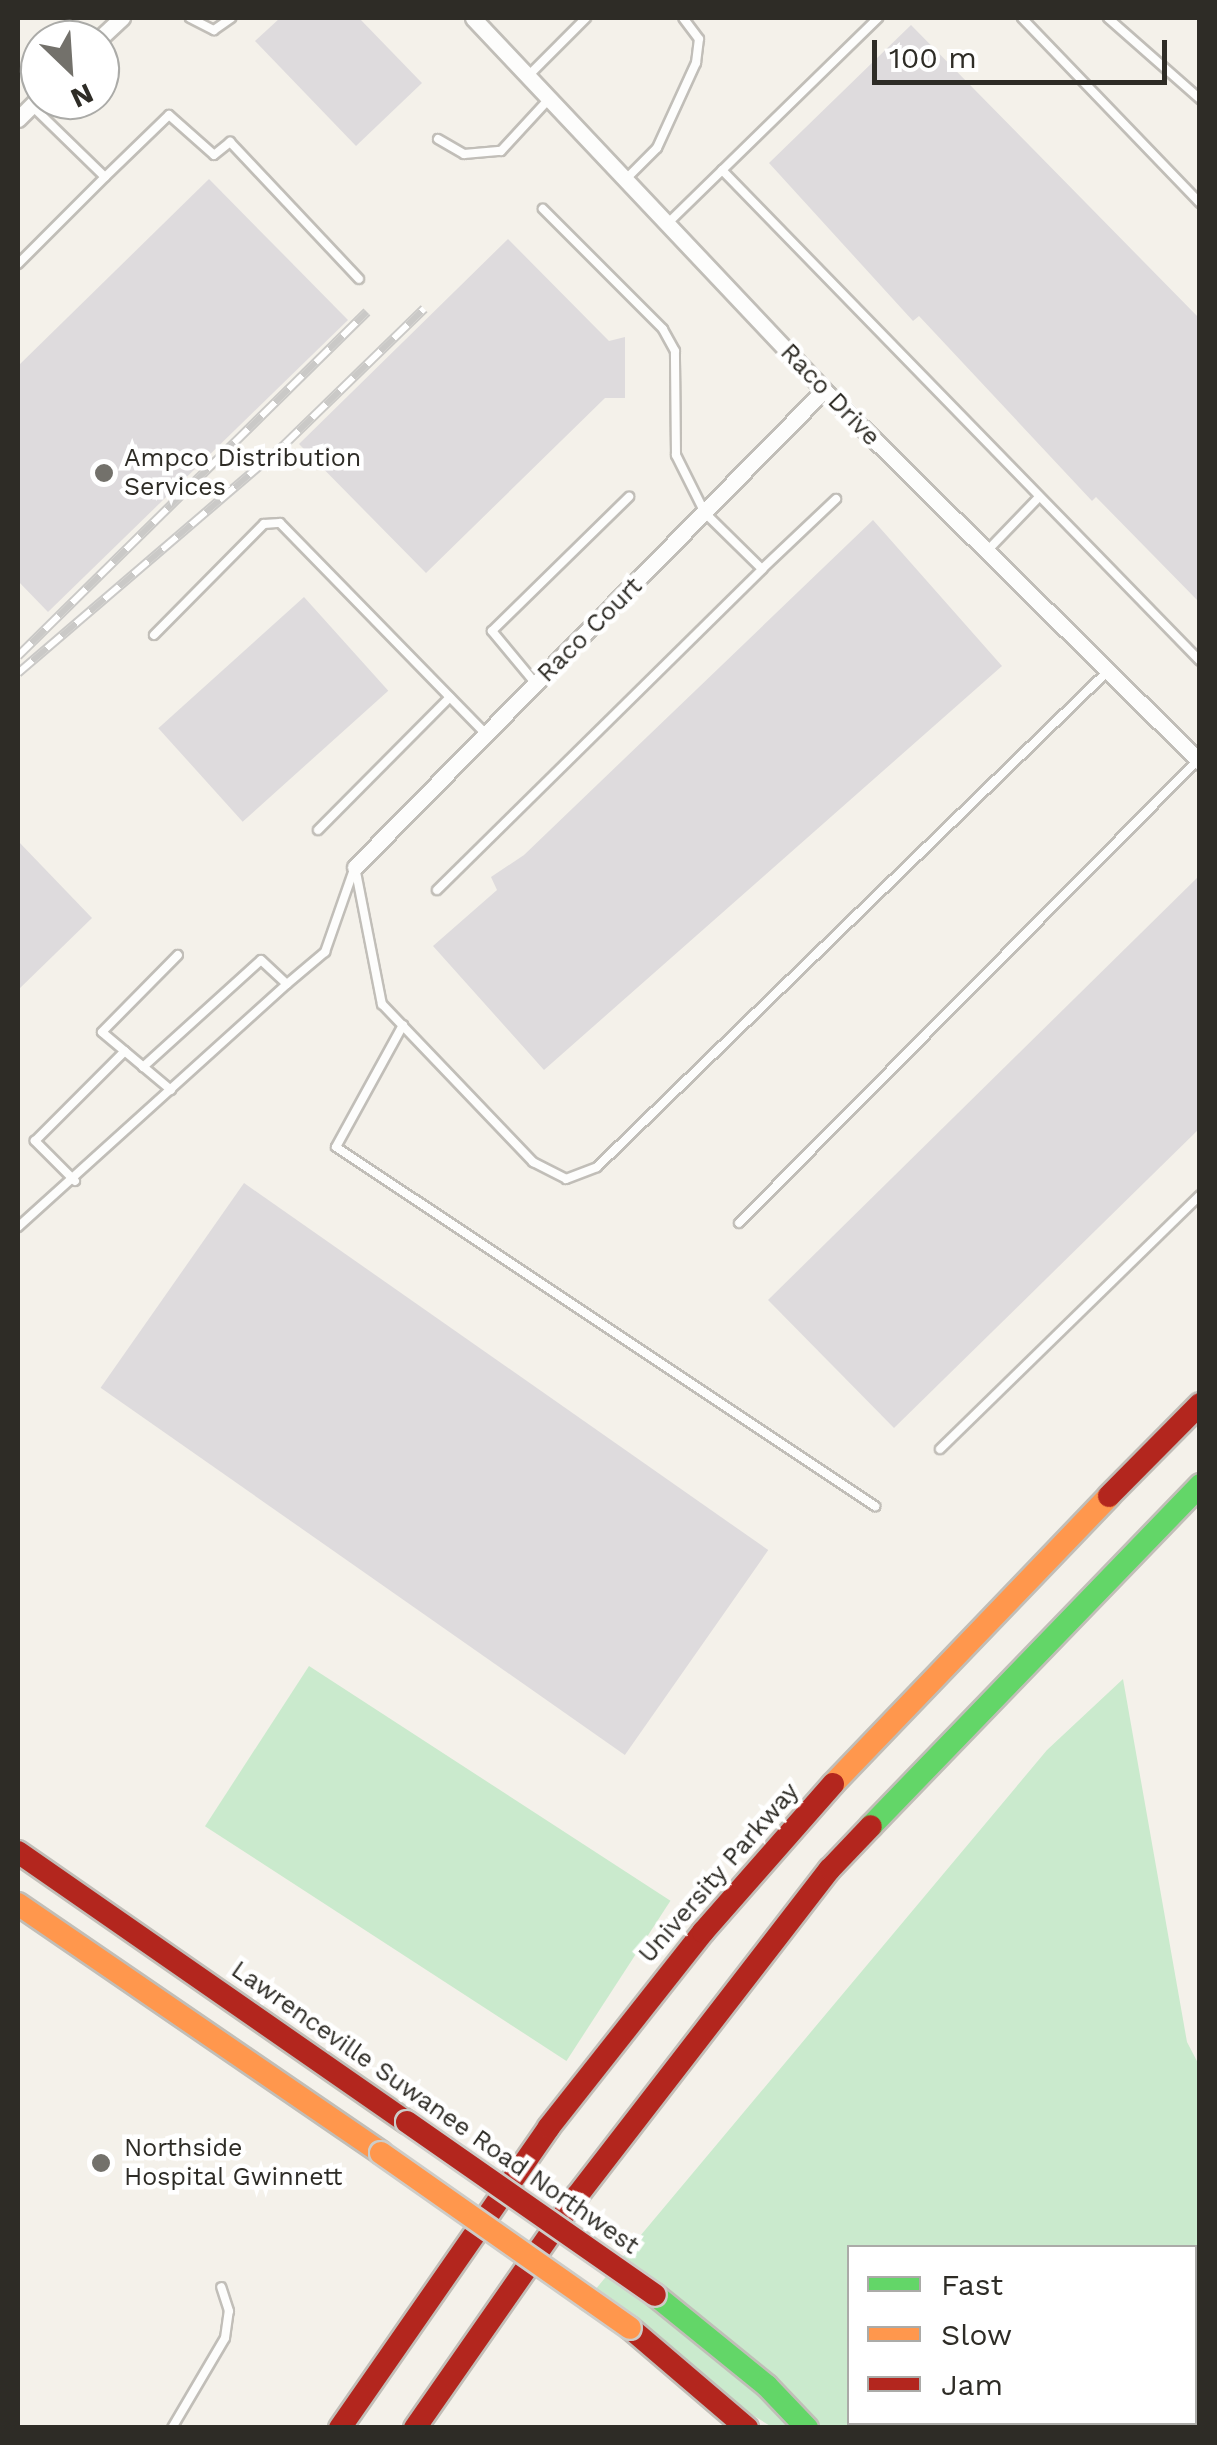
<!DOCTYPE html>
<style>
body{margin:0}
#map{position:relative;width:1217px;height:2445px;overflow:hidden;background:#f4f1ea;font-family:"Work Sans",sans-serif}
div>[style]{position:absolute}
.green>*{inset:0;background:#caeacd;transform-origin:0 0}
.building>*{inset:0;background:#dedbdd;transform-origin:0 0}
.roads{filter:drop-shadow(2px 0 #c1beb8) drop-shadow(-2px 0 #c1beb8) drop-shadow(0 2px #c1beb8) drop-shadow(0 -2px #c1beb8)}
.lane>*{height:8px;margin:-4px;padding:0 4px;transform-origin:4px;border-radius:4px;background:#fdfdfc}
.street>*{height:15px;margin:-7.5px;padding:0 7.5px;transform-origin:7.5px;border-radius:7.5px;background:#fdfdfc}
.fast>*{height:22px;margin:-11px;padding:0 11px;transform-origin:11px;border-radius:11px;background:#63d668}
.slow>*{height:22px;margin:-11px;padding:0 11px;transform-origin:11px;border-radius:11px;background:#ff974d}
.jam>*{height:22px;margin:-11px;padding:0 11px;transform-origin:11px;border-radius:11px;background:#b3261e}
.rail>*{height:10px;margin-top:-5px;transform-origin:0;background:repeating-linear-gradient(90deg,#fff 0 19px,#cac9c7 0 38px);box-sizing:border-box;border-block:2px solid #cac9c7}
.bridges{filter:drop-shadow(2px 0 #cdccc8) drop-shadow(-2px 0 #cdccc8) drop-shadow(0 2px #cdccc8) drop-shadow(0 -2px #cdccc8)}
.slow-bridge>*{height:22px;margin:-11px;padding:0 11px;transform-origin:11px;border-radius:11px;background:#ff974d}
.jam-bridge>*{height:22px;margin:-11px;padding:0 11px;transform-origin:11px;border-radius:11px;background:#b3261e}
.dots>*{width:28px;height:28px;translate:-50% -50%;box-sizing:border-box;border:5px solid #fff;border-radius:50%}
span{translate:-50% -50%;white-space:nowrap;text-align:center;line-height:1.15;-webkit-text-stroke:9px #fff;paint-order:stroke}
.street-label{font-size:25px;color:#2e2c26}
.poi-label{font-size:25px;color:#2e2c26}
.left{translate:0 -50%;text-align:left}
.frame{position:absolute;inset:0;border:20px solid #2e2c26;pointer-events:none}
.legend{position:absolute;left:847px;top:2245px;width:350px;height:180px;box-sizing:border-box;background:#fff;border:2px solid #ababa8;margin:0;padding:12px 18px;list-style:none;font-size:30px;color:#2e2c26}
.legend li{display:flex;align-items:center;gap:20px;height:50px}
.legend b{width:50px;border:2px solid #ababa8}
.north{position:absolute;left:20px;top:20px;width:100px;height:100px;box-sizing:border-box;background:#fff;border:2px solid #ababa8;border-radius:50%;rotate:155deg;font-size:28px;font-weight:700;line-height:40px;text-align:center;color:#2e2c26}
.north::after{content:'';display:block;margin:auto;width:35px;height:45px;background:#73716b;clip-path:polygon(50% 0,100% 100%,50% 72%,0 100%)}
.scale{position:absolute;left:872px;top:40px;width:295px;height:45px;box-sizing:border-box;border:5px solid #2e2c26;border-top:0;padding-left:12px;font-size:30px;line-height:35px;white-space:nowrap;color:#2e2c26;-webkit-text-stroke:8px #fff;paint-order:stroke}
</style>
<div id="map">
<div class="green">
<div style="left:309px;top:1666px;width:431px;height:191px;rotate:33deg"></div>
<div style="clip-path:polygon(evenodd,1123px 1679px,1187px 2042px,1199px 2065px,1199px 2427px,772px 2427px,579px 2309px,1047px 1750px,1123px 1679px,850px 2248px,1194px 2248px,1194px 2422px,850px 2422px,850px 2248px)"></div>
</div>
<div class="building">
<div style="clip-path:polygon(280px 18px,359px 18px,422px 83px,356px 146px,255px 41px)"></div>
<div style="clip-path:polygon(911px 25px,1200px 319px,1200px 603px,1096px 497px,1092px 501px,919px 316px,913px 321px,769px 163px)"></div>
<div style="clip-path:polygon(209px 179px,348px 320px,48px 612px,18px 581px,18px 366px)"></div>
<div style="clip-path:polygon(508px 239px,609px 341px,625px 337px,625px 398px,605px 398px,426px 573px,299px 444px)"></div>
<div style="clip-path:polygon(873px 520px,1002px 666px,544px 1070px,433px 946px,497px 890px,491px 877px,524px 855px)"></div>
<div style="left:304px;top:597px;width:126px;height:196px;rotate:48deg"></div>
<div style="clip-path:polygon(18px 841px,92px 918px,18px 990px)"></div>
<div style="clip-path:polygon(1200px 875px,1200px 1128px,894px 1428px,768px 1300px)"></div>
<div style="left:244px;top:1183px;width:640px;height:250px;rotate:35deg"></div>
</div>
<div class="roads">
<div class="lane">
<div style="left:190px;top:18px;width:27px;rotate:27deg"></div>
<div style="left:214px;top:30px;width:21px;rotate:-35deg"></div>
<div style="left:1022px;top:18px;width:257px;rotate:46.1deg"></div>
<div style="left:1108px;top:18px;width:123px;rotate:41.4deg"></div>
<div style="left:528px;top:76px;width:82px;rotate:-45deg"></div>
<div style="left:31px;top:105px;width:103px;rotate:44.2deg"></div>
<div style="left:105px;top:177px;width:89px;rotate:-44.1deg"></div>
<div style="left:169px;top:115px;width:60px;rotate:41.6deg"></div>
<div style="left:214px;top:155px;width:21px;rotate:-39deg"></div>
<div style="left:230px;top:142px;width:188px;rotate:46.7deg"></div>
<div style="left:438px;top:139px;width:30px;rotate:30deg"></div>
<div style="left:464px;top:154px;width:37px;rotate:-5deg"></div>
<div style="left:501px;top:151px;width:71px;rotate:-47.3deg"></div>
<div style="left:722px;top:170px;width:685px;rotate:45.77deg"></div>
<div style="left:625px;top:180px;width:45px;rotate:-45deg"></div>
<div style="left:657px;top:148px;width:94px;rotate:-65.4deg"></div>
<div style="left:696px;top:63px;width:24px;rotate:-83deg"></div>
<div style="left:699px;top:39px;width:26px;rotate:-127deg"></div>
<div style="left:667px;top:224px;width:295px;rotate:-44.3deg"></div>
<div style="left:18px;top:264px;width:123px;rotate:-45deg"></div>
<div style="left:987px;top:551px;width:74px;rotate:-46.1deg"></div>
<div style="left:762px;top:569px;width:102px;rotate:-43.4deg"></div>
<div style="left:154px;top:635px;width:156px;rotate:-45.3deg"></div>
<div style="left:264px;top:524px;width:16px;rotate:-4deg"></div>
<div style="left:280px;top:523px;width:295px;rotate:45.7deg"></div>
<div style="left:536px;top:684px;width:69px;rotate:-129.7deg"></div>
<div style="left:492px;top:631px;width:192px;rotate:-44.4deg"></div>
<div style="left:318px;top:830px;width:187px;rotate:-45.2deg"></div>
<div style="left:355px;top:867px;width:140px;rotate:78.9deg"></div>
<div style="left:382px;top:1004px;width:219px;rotate:46.3deg"></div>
<div style="left:533px;top:1162px;width:37px;rotate:27deg"></div>
<div style="left:566px;top:1179px;width:33px;rotate:-21deg"></div>
<div style="left:597px;top:1167px;width:712px;rotate:-44.15deg"></div>
<div style="left:437px;top:890px;width:457px;rotate:-44.6deg"></div>
<div style="left:762px;top:569px;width:80px;rotate:-135.5deg"></div>
<div style="left:705px;top:513px;width:65px;rotate:-116.6deg"></div>
<div style="left:676px;top:455px;width:104px;rotate:-90.6deg"></div>
<div style="left:675px;top:351px;width:25px;rotate:-119deg"></div>
<div style="left:663px;top:329px;width:170px;rotate:-135deg"></div>
<div style="left:403px;top:1025px;width:139px;rotate:118.8deg"></div>
<div style="left:336px;top:1147px;width:648px;rotate:33.67deg"></div>
<div style="left:143px;top:1067px;width:159px;rotate:-42.2deg"></div>
<div style="left:261px;top:960px;width:35px;rotate:43deg"></div>
<div style="left:287px;top:984px;width:50px;rotate:-40.1deg"></div>
<div style="left:325px;top:952px;width:85px;rotate:-70.7deg"></div>
<div style="left:171px;top:1090px;width:90px;rotate:-140deg"></div>
<div style="left:102px;top:1032px;width:108px;rotate:-45.4deg"></div>
<div style="left:75px;top:1181px;width:57px;rotate:-135deg"></div>
<div style="left:35px;top:1141px;width:127px;rotate:-45deg"></div>
<div style="left:739px;top:1223px;width:652px;rotate:-45.25deg"></div>
<div style="left:18px;top:1227px;width:363px;rotate:-42.1deg"></div>
<div style="left:940px;top:1449px;width:363px;rotate:-44.3deg"></div>
<div style="left:172px;top:2428px;width:104px;rotate:-59.5deg"></div>
<div style="left:225px;top:2338px;width:27px;rotate:-82deg"></div>
<div style="left:229px;top:2311px;width:25px;rotate:-108deg"></div>
</div>
<div class="street">
<div style="left:473px;top:18px;width:511px;rotate:46.66deg"></div>
<div style="left:824px;top:390px;width:529px;rotate:44.69deg"></div>
<div style="left:98px;top:40px;width:33px;rotate:-43deg"></div>
<div style="left:18px;top:119px;width:31px;rotate:-45deg"></div>
<div style="left:355px;top:867px;width:669px;rotate:-45.48deg"></div>
</div>
<div class="fast">
<div style="left:871px;top:1826px;width:474px;rotate:-46deg"></div>
<div style="left:655px;top:2295px;width:144px;rotate:39.1deg"></div>
<div style="left:767px;top:2386px;width:58px;rotate:46.4deg"></div>
</div>
<div class="slow">
<div style="left:833px;top:1784px;width:399px;rotate:-46.2deg"></div>
<div style="left:18px;top:1904px;width:440px;rotate:34.4deg"></div>
</div>
<div class="jam">
<div style="left:1109px;top:1496px;width:129px;rotate:-45.3deg"></div>
<div style="left:18px;top:1852px;width:474px;rotate:34.8deg"></div>
<div style="left:630px;top:2328px;width:154px;rotate:40.5deg"></div>
<div style="left:340px;top:2428px;width:366px;rotate:-55.2deg"></div>
<div style="left:549px;top:2127px;width:248px;rotate:-51.7deg"></div>
<div style="left:703px;top:1932px;width:197px;rotate:-48.7deg"></div>
<div style="left:415px;top:2428px;width:283px;rotate:-55.1deg"></div>
<div style="left:577px;top:2196px;width:413px;rotate:-52.3deg"></div>
<div style="left:830px;top:1869px;width:59px;rotate:-46.4deg"></div>
</div>
</div>
<div class="rail">
<div style="left:18px;top:656px;width:490px;rotate:-44.6deg"></div>
<div style="left:18px;top:673px;width:352px;rotate:-40.6deg"></div>
<div style="left:285px;top:444px;width:194px;rotate:-44.2deg"></div>
</div>
<div class="bridges">
<div class="slow-bridge">
<div style="left:381px;top:2153px;width:304px;rotate:35.1deg"></div>
</div>
<div class="jam-bridge">
<div style="left:407px;top:2122px;width:302px;rotate:34.9deg"></div>
</div>
</div>
<div class="dots">
<div style="left:104px;top:473px;background:#73716b"></div>
<div style="left:101px;top:2163px;background:#73716b"></div>
</div>
<div class="street-label">
<span style="left:830px;top:395px;rotate:46deg">Raco Drive</span>
<span style="left:590px;top:630px;rotate:-45deg">Raco Court</span>
<span style="left:719px;top:1873px;rotate:-49deg">University Parkway</span>
<span style="left:435px;top:2108px;rotate:35deg">Lawrenceville Suwanee Road Northwest</span>
</div>
<div class="poi-label">
<span class="left" style="left:124px;top:473px">Ampco Distribution<br>Services</span>
<span class="left" style="left:124px;top:2163px">Northside<br>Hospital Gwinnett</span>
</div>
<div class="frame"></div>
<ul class="legend">
<li><b style="height:12px;background:#63d668"></b>Fast</li>
<li><b style="height:12px;background:#ff974d"></b>Slow</li>
<li><b style="height:12px;background:#b3261e"></b>Jam</li>
</ul>
<div class="north">N</div>
<div class="scale">100 m</div>
</div>
